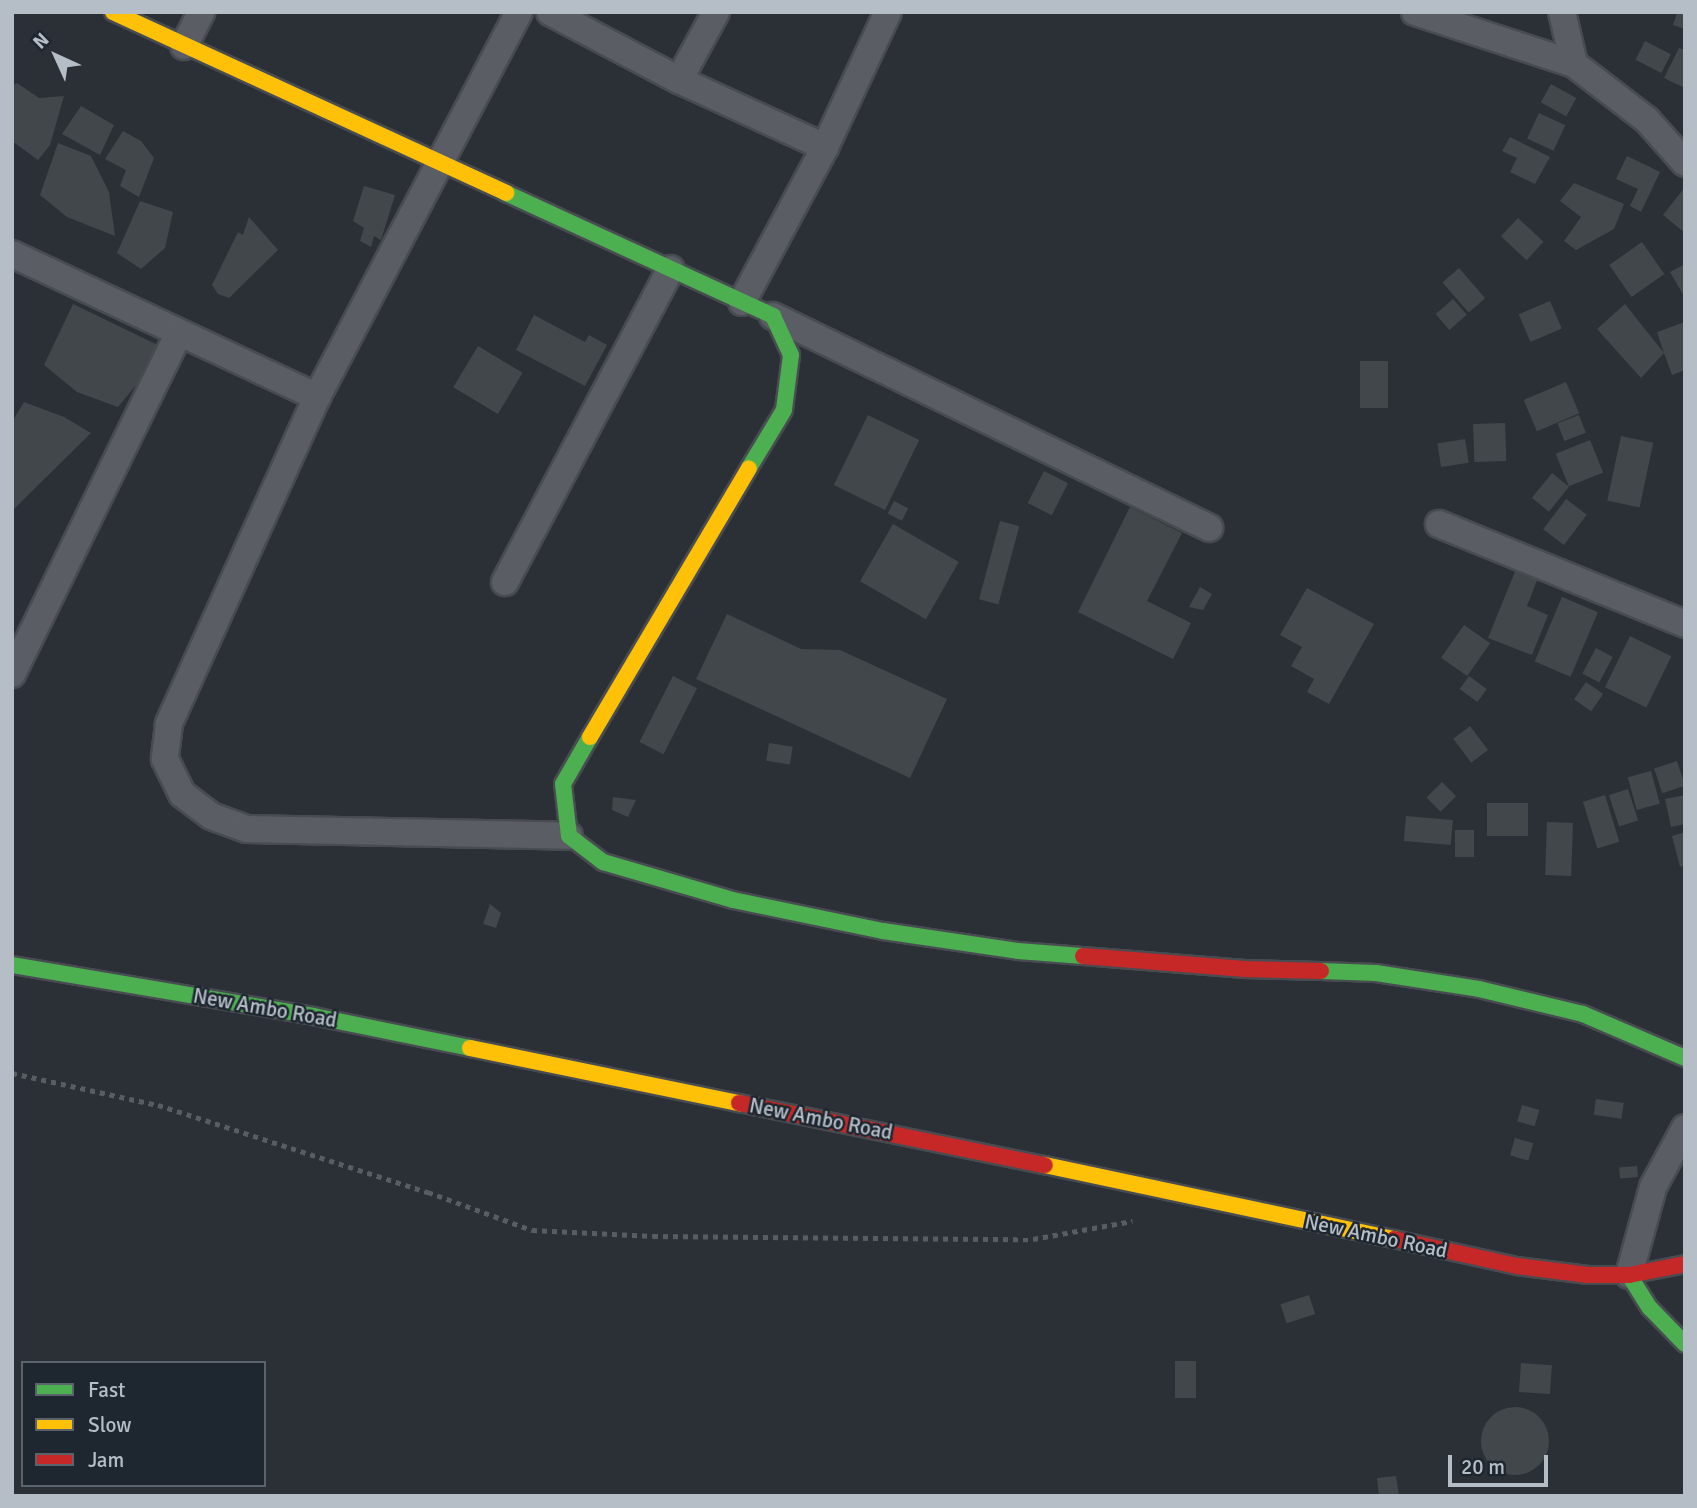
<!DOCTYPE html>
<style>
body{margin:0}
#map{position:relative;width:1697px;height:1508px;overflow:hidden;background:#2a3036;font-family:Signika,sans-serif}
div>[style]{position:absolute}
.building>*{inset:0;background:#42474c;transform-origin:0 0}
.round{border-radius:50%}
.path>*{height:4.5px;margin-top:-2.25px;transform-origin:0;background:repeating-linear-gradient(90deg,#585d61 0 5px,transparent 0 10px)}
.roads{filter:drop-shadow(2px 0 #484c51) drop-shadow(-2px 0 #484c51) drop-shadow(0 2px #484c51) drop-shadow(0 -2px #484c51)}
.street>*{height:26px;margin:-13px;padding:0 13px;transform-origin:13px;border-radius:13px;background:#5a5e64}
.fast>*{height:16px;margin:-8px;padding:0 8px;transform-origin:8px;border-radius:8px;background:#4caf50}
.slow>*{height:16px;margin:-8px;padding:0 8px;transform-origin:8px;border-radius:8px;background:#ffc107}
.jam>*{height:16px;margin:-8px;padding:0 8px;transform-origin:8px;border-radius:8px;background:#c62828}
span{translate:-50% -50%;white-space:nowrap;text-align:center;line-height:1.15;-webkit-text-stroke:5px #1e2730;paint-order:stroke}
.street-label{font-size:21px;color:#b5bdc6}
.frame{position:absolute;inset:0;border:14px solid #b5bdc6;pointer-events:none}
.legend{position:absolute;left:21px;top:1361px;width:245px;height:126px;box-sizing:border-box;background:#1e2730;border:2px solid #5a636c;margin:0;padding:9px 12px;list-style:none;font-size:21px;color:#b5bdc6}
.legend li{display:flex;align-items:center;gap:14px;height:35px}
.legend b{width:35px;border:2px solid #5a636c}
.north{position:absolute;left:21px;top:21px;width:70px;height:70px;-webkit-text-stroke:5px #1e2730;paint-order:stroke;rotate:315deg;font-size:19px;font-weight:700;line-height:28px;text-align:center;color:#b5bdc6}
.north::after{content:'';display:block;margin:auto;width:24px;height:32px;background:#b5bdc6;clip-path:polygon(50% 0,100% 100%,50% 72%,0 100%)}
.scale{position:absolute;left:1448px;top:1455px;width:100px;height:32px;box-sizing:border-box;border:4px solid #b5bdc6;border-top:0;padding-left:9px;font-size:21px;line-height:24px;white-space:nowrap;color:#b5bdc6;-webkit-text-stroke:5px #1e2730;paint-order:stroke}
</style>
<div id="map">
<div class="building">
<div style="clip-path:polygon(1685px 12px,1685px 29px,1673px 25px,1677px 13px)"></div>
<div style="left:1645px;top:41px;width:29px;height:21px;rotate:27deg"></div>
<div style="clip-path:polygon(1679px 48px,1685px 50px,1685px 88px,1664px 78px)"></div>
<div style="clip-path:polygon(17px 83px,39px 98px,64px 96px,50px 145px,38px 160px,12px 141px,12px 86px)"></div>
<div style="left:1551px;top:84px;width:29px;height:21px;rotate:29deg"></div>
<div style="clip-path:polygon(81px 106px,114px 125px,100px 155px,62px 134px)"></div>
<div style="left:1539px;top:113px;width:29px;height:28px;rotate:25deg"></div>
<div style="clip-path:polygon(123px 131px,141px 141px,154px 158px,139px 197px,120px 186px,126px 170px,105px 159px)"></div>
<div style="clip-path:polygon(1510px 137px,1550px 157px,1535px 184px,1510px 172px,1517px 158px,1502px 151px)"></div>
<div style="clip-path:polygon(58px 143px,91px 156px,109px 192px,115px 236px,67px 217px,40px 195px)"></div>
<div style="clip-path:polygon(1627px 156px,1660px 172px,1641px 212px,1630px 206px,1638px 189px,1616px 179px)"></div>
<div style="clip-path:polygon(1574px 183px,1624px 204px,1614px 229px,1576px 250px,1564px 241px,1581px 217px,1560px 201px)"></div>
<div style="clip-path:polygon(364px 186px,395px 195px,381px 240px,374px 236px,371px 247px,360px 241px,364px 228px,353px 221px)"></div>
<div style="clip-path:polygon(1685px 187px,1685px 233px,1663px 215px)"></div>
<div style="clip-path:polygon(140px 201px,173px 212px,165px 248px,141px 269px,117px 253px)"></div>
<div style="clip-path:polygon(249px 217px,278px 250px,229px 298px,218px 294px,212px 285px,238px 232px,243px 235px)"></div>
<div style="left:1518px;top:218px;width:35px;height:25px;rotate:43deg"></div>
<div style="left:1642px;top:242px;width:39px;height:40px;rotate:55deg"></div>
<div style="clip-path:polygon(1685px 264px,1685px 298px,1670px 272px)"></div>
<div style="left:1459px;top:268px;width:40px;height:22px;rotate:49deg"></div>
<div style="left:1453px;top:299px;width:21px;height:23px;rotate:49deg"></div>
<div style="left:1550px;top:301px;width:30px;height:34px;rotate:67deg"></div>
<div style="clip-path:polygon(73px 304px,166px 349px,118px 407px,77px 392px,44px 365px)"></div>
<div style="clip-path:polygon(1625px 304px,1664px 353px,1657px 332px,1685px 322px,1685px 370px,1672px 375px,1664px 353px,1641px 378px,1597px 329px)"></div>
<div style="clip-path:polygon(534px 315px,585px 342px,589px 335px,607px 345px,585px 386px,516px 350px)"></div>
<div style="left:478px;top:346px;width:52px;height:48px;rotate:31deg"></div>
<div style="left:1360px;top:361px;width:28px;height:47px"></div>
<div style="left:1566px;top:382px;width:34px;height:46px;rotate:67deg"></div>
<div style="clip-path:polygon(24px 402px,64px 417px,91px 433px,14px 509px,12px 422px)"></div>
<div style="left:868px;top:415px;width:57px;height:78px;rotate:26deg"></div>
<div style="left:1579px;top:415px;width:19px;height:23px;rotate:69deg"></div>
<div style="left:1505px;top:423px;width:38px;height:32px;rotate:88deg"></div>
<div style="left:1621px;top:436px;width:33px;height:66px;rotate:12deg"></div>
<div style="left:1465px;top:439px;width:24px;height:28px;rotate:81deg"></div>
<div style="left:1590px;top:440px;width:35px;height:37px;rotate:68deg"></div>
<div style="left:1044px;top:471px;width:27px;height:36px;rotate:27deg"></div>
<div style="left:1552px;top:473px;width:22px;height:32px;rotate:39deg"></div>
<div style="left:1566px;top:499px;width:26px;height:38px;rotate:37deg"></div>
<div style="left:894px;top:501px;width:16px;height:14px;rotate:27deg"></div>
<div style="clip-path:polygon(1130px 507px,1182px 533px,1147px 601px,1191px 623px,1173px 659px,1078px 612px)"></div>
<div style="left:1000px;top:521px;width:20px;height:81px;rotate:15deg"></div>
<div style="left:893px;top:524px;width:76px;height:66px;rotate:30deg"></div>
<div style="clip-path:polygon(1516px 569px,1538px 578px,1527px 606px,1548px 615px,1532px 655px,1488px 638px)"></div>
<div style="clip-path:polygon(1200px 587px,1212px 594px,1203px 610px,1189px 607px)"></div>
<div style="clip-path:polygon(1307px 588px,1374px 624px,1329px 704px,1307px 692px,1314px 679px,1291px 666px,1302px 647px,1280px 635px)"></div>
<div style="left:1562px;top:597px;width:39px;height:70px;rotate:23deg"></div>
<div style="clip-path:polygon(727px 614px,801px 649px,840px 650px,947px 699px,910px 778px,696px 679px)"></div>
<div style="left:1464px;top:625px;width:32px;height:40px;rotate:35deg"></div>
<div style="left:1630px;top:636px;width:46px;height:57px;rotate:26deg"></div>
<div style="left:1596px;top:648px;width:19px;height:29px;rotate:28deg"></div>
<div style="left:673px;top:676px;width:27px;height:74px;rotate:27deg"></div>
<div style="left:1469px;top:676px;width:22px;height:16px;rotate:36deg"></div>
<div style="left:1586px;top:682px;width:21px;height:21px;rotate:35deg"></div>
<div style="left:1470px;top:726px;width:30px;height:21px;rotate:53deg"></div>
<div style="left:769px;top:743px;width:24px;height:18px;rotate:9deg"></div>
<div style="left:1677px;top:761px;width:26px;height:24px;rotate:72deg"></div>
<div style="left:1651px;top:771px;width:34px;height:24px;rotate:75deg"></div>
<div style="left:1442px;top:782px;width:20px;height:22px;rotate:45deg"></div>
<div style="left:1628px;top:789px;width:33px;height:20px;rotate:72deg"></div>
<div style="left:1605px;top:795px;width:49px;height:23px;rotate:73deg"></div>
<div style="clip-path:polygon(1685px 795px,1685px 824px,1671px 827px,1665px 799px)"></div>
<div style="clip-path:polygon(613px 797px,636px 800px,628px 817px,612px 810px)"></div>
<div style="left:1528px;top:803px;width:33px;height:41px;rotate:90deg"></div>
<div style="left:1406px;top:816px;width:47px;height:25px;rotate:5deg"></div>
<div style="left:1547px;top:822px;width:26px;height:53px;rotate:2deg"></div>
<div style="left:1455px;top:830px;width:19px;height:27px"></div>
<div style="clip-path:polygon(1685px 832px,1685px 865px,1680px 867px,1672px 836px)"></div>
<div style="clip-path:polygon(490px 904px,501px 913px,496px 928px,483px 924px)"></div>
<div style="left:1596px;top:1099px;width:28px;height:16px;rotate:8deg"></div>
<div style="left:1522px;top:1105px;width:18px;height:17px;rotate:16deg"></div>
<div style="left:1515px;top:1138px;width:19px;height:18px;rotate:16deg"></div>
<div style="left:1637px;top:1166px;width:11px;height:18px;rotate:85deg"></div>
<div style="left:1309px;top:1295px;width:20px;height:30px;rotate:72deg"></div>
<div style="left:1175px;top:1361px;width:21px;height:37px"></div>
<div style="left:1521px;top:1363px;width:31px;height:29px;rotate:4deg"></div>
<div class="round" style="left:1481px;top:1407px;width:68px;height:68px"></div>
<div style="clip-path:polygon(1396px 1476px,1399px 1496px,1379px 1496px,1377px 1478px)"></div>
</div>
<div class="path">
<div style="left:12px;top:1073px;width:149px;rotate:12.4deg"></div>
<div style="left:158px;top:1105px;width:284px;rotate:17.9deg"></div>
<div style="left:428px;top:1192px;width:111px;rotate:20.1deg"></div>
<div style="left:532px;top:1230px;width:121px;rotate:2.8deg"></div>
<div style="left:653px;top:1236px;width:380px;rotate:0.5deg"></div>
<div style="left:1033px;top:1239px;width:101px;rotate:-10.3deg"></div>
</div>
<div class="roads">
<div class="street">
<div style="left:519px;top:12px;width:435px;rotate:117.7deg"></div>
<div style="left:317px;top:397px;width:359px;rotate:114.4deg"></div>
<div style="left:169px;top:724px;width:35px;rotate:97deg"></div>
<div style="left:165px;top:759px;width:39px;rotate:64deg"></div>
<div style="left:182px;top:794px;width:36px;rotate:37deg"></div>
<div style="left:211px;top:816px;width:38px;rotate:20deg"></div>
<div style="left:247px;top:829px;width:322px;rotate:1.2deg"></div>
<div style="left:550px;top:12px;width:146px;rotate:27.8deg"></div>
<div style="left:679px;top:80px;width:161px;rotate:24.7deg"></div>
<div style="left:1415px;top:12px;width:167px;rotate:18.1deg"></div>
<div style="left:1574px;top:64px;width:92px;rotate:37.5deg"></div>
<div style="left:1647px;top:120px;width:57px;rotate:48.5deg"></div>
<div style="left:1562px;top:12px;width:53px;rotate:77deg"></div>
<div style="left:184px;top:46px;width:38px;rotate:-63deg"></div>
<div style="left:679px;top:80px;width:77px;rotate:-61.4deg"></div>
<div style="left:12px;top:254px;width:337px;rotate:25.1deg"></div>
<div style="left:742px;top:302px;width:176px;rotate:-61.8deg"></div>
<div style="left:825px;top:147px;width:149px;rotate:-65deg"></div>
<div style="left:773px;top:316px;width:485px;rotate:25.9deg"></div>
<div style="left:1439px;top:524px;width:266px;rotate:22.1deg"></div>
<div style="left:505px;top:582px;width:354px;rotate:-62.1deg"></div>
<div style="left:12px;top:674px;width:380px;rotate:-63.9deg"></div>
<div style="left:1629px;top:1275px;width:91px;rotate:-74.7deg"></div>
<div style="left:1653px;top:1187px;width:67px;rotate:-61.5deg"></div>
</div>
<div class="fast">
<div style="left:506px;top:193px;width:294px;rotate:24.7deg"></div>
<div style="left:773px;top:316px;width:43px;rotate:65.2deg"></div>
<div style="left:791px;top:355px;width:55px;rotate:97.3deg"></div>
<div style="left:784px;top:410px;width:68px;rotate:121.1deg"></div>
<div style="left:590px;top:737px;width:54px;rotate:119.9deg"></div>
<div style="left:563px;top:784px;width:52px;rotate:83.4deg"></div>
<div style="left:569px;top:836px;width:43px;rotate:37.4deg"></div>
<div style="left:603px;top:862px;width:135px;rotate:16.3deg"></div>
<div style="left:733px;top:900px;width:153px;rotate:11.7deg"></div>
<div style="left:883px;top:931px;width:136px;rotate:8.4deg"></div>
<div style="left:1018px;top:951px;width:65px;rotate:4.4deg"></div>
<div style="left:12px;top:965px;width:305px;rotate:9.6deg"></div>
<div style="left:313px;top:1016px;width:160px;rotate:11.5deg"></div>
<div style="left:1321px;top:971px;width:55px;rotate:2.1deg"></div>
<div style="left:1376px;top:973px;width:104px;rotate:8.8deg"></div>
<div style="left:1479px;top:989px;width:107px;rotate:13.5deg"></div>
<div style="left:1583px;top:1014px;width:111px;rotate:23.3deg"></div>
<div style="left:1629px;top:1275px;width:39px;rotate:58deg"></div>
<div style="left:1650px;top:1308px;width:50px;rotate:45.8deg"></div>
</div>
<div class="slow">
<div style="left:113px;top:12px;width:433px;rotate:24.7deg"></div>
<div style="left:590px;top:737px;width:312px;rotate:-59.4deg"></div>
<div style="left:470px;top:1048px;width:275px;rotate:11.6deg"></div>
<div style="left:1045px;top:1165px;width:357px;rotate:12deg"></div>
</div>
<div class="jam">
<div style="left:1083px;top:956px;width:162px;rotate:4.6deg"></div>
<div style="left:1244px;top:969px;width:77px;rotate:1.5deg"></div>
<div style="left:739px;top:1103px;width:312px;rotate:11.5deg"></div>
<div style="left:1394px;top:1239px;width:126px;rotate:12.4deg"></div>
<div style="left:1517px;top:1266px;width:72px;rotate:7.2deg"></div>
<div style="left:1588px;top:1275px;width:41px"></div>
<div style="left:1629px;top:1275px;width:57px;rotate:-11.1deg"></div>
</div>
</div>
<div class="street-label">
<span style="left:265px;top:1008px;rotate:10deg">New Ambo Road</span>
<span style="left:821px;top:1119px;rotate:11deg">New Ambo Road</span>
<span style="left:1376px;top:1236px;rotate:12deg">New Ambo Road</span>
</div>
<div class="frame"></div>
<ul class="legend">
<li><b style="height:9px;background:#4caf50"></b>Fast</li>
<li><b style="height:9px;background:#ffc107"></b>Slow</li>
<li><b style="height:9px;background:#c62828"></b>Jam</li>
</ul>
<div class="north">N</div>
<div class="scale">20 m</div>
</div>
